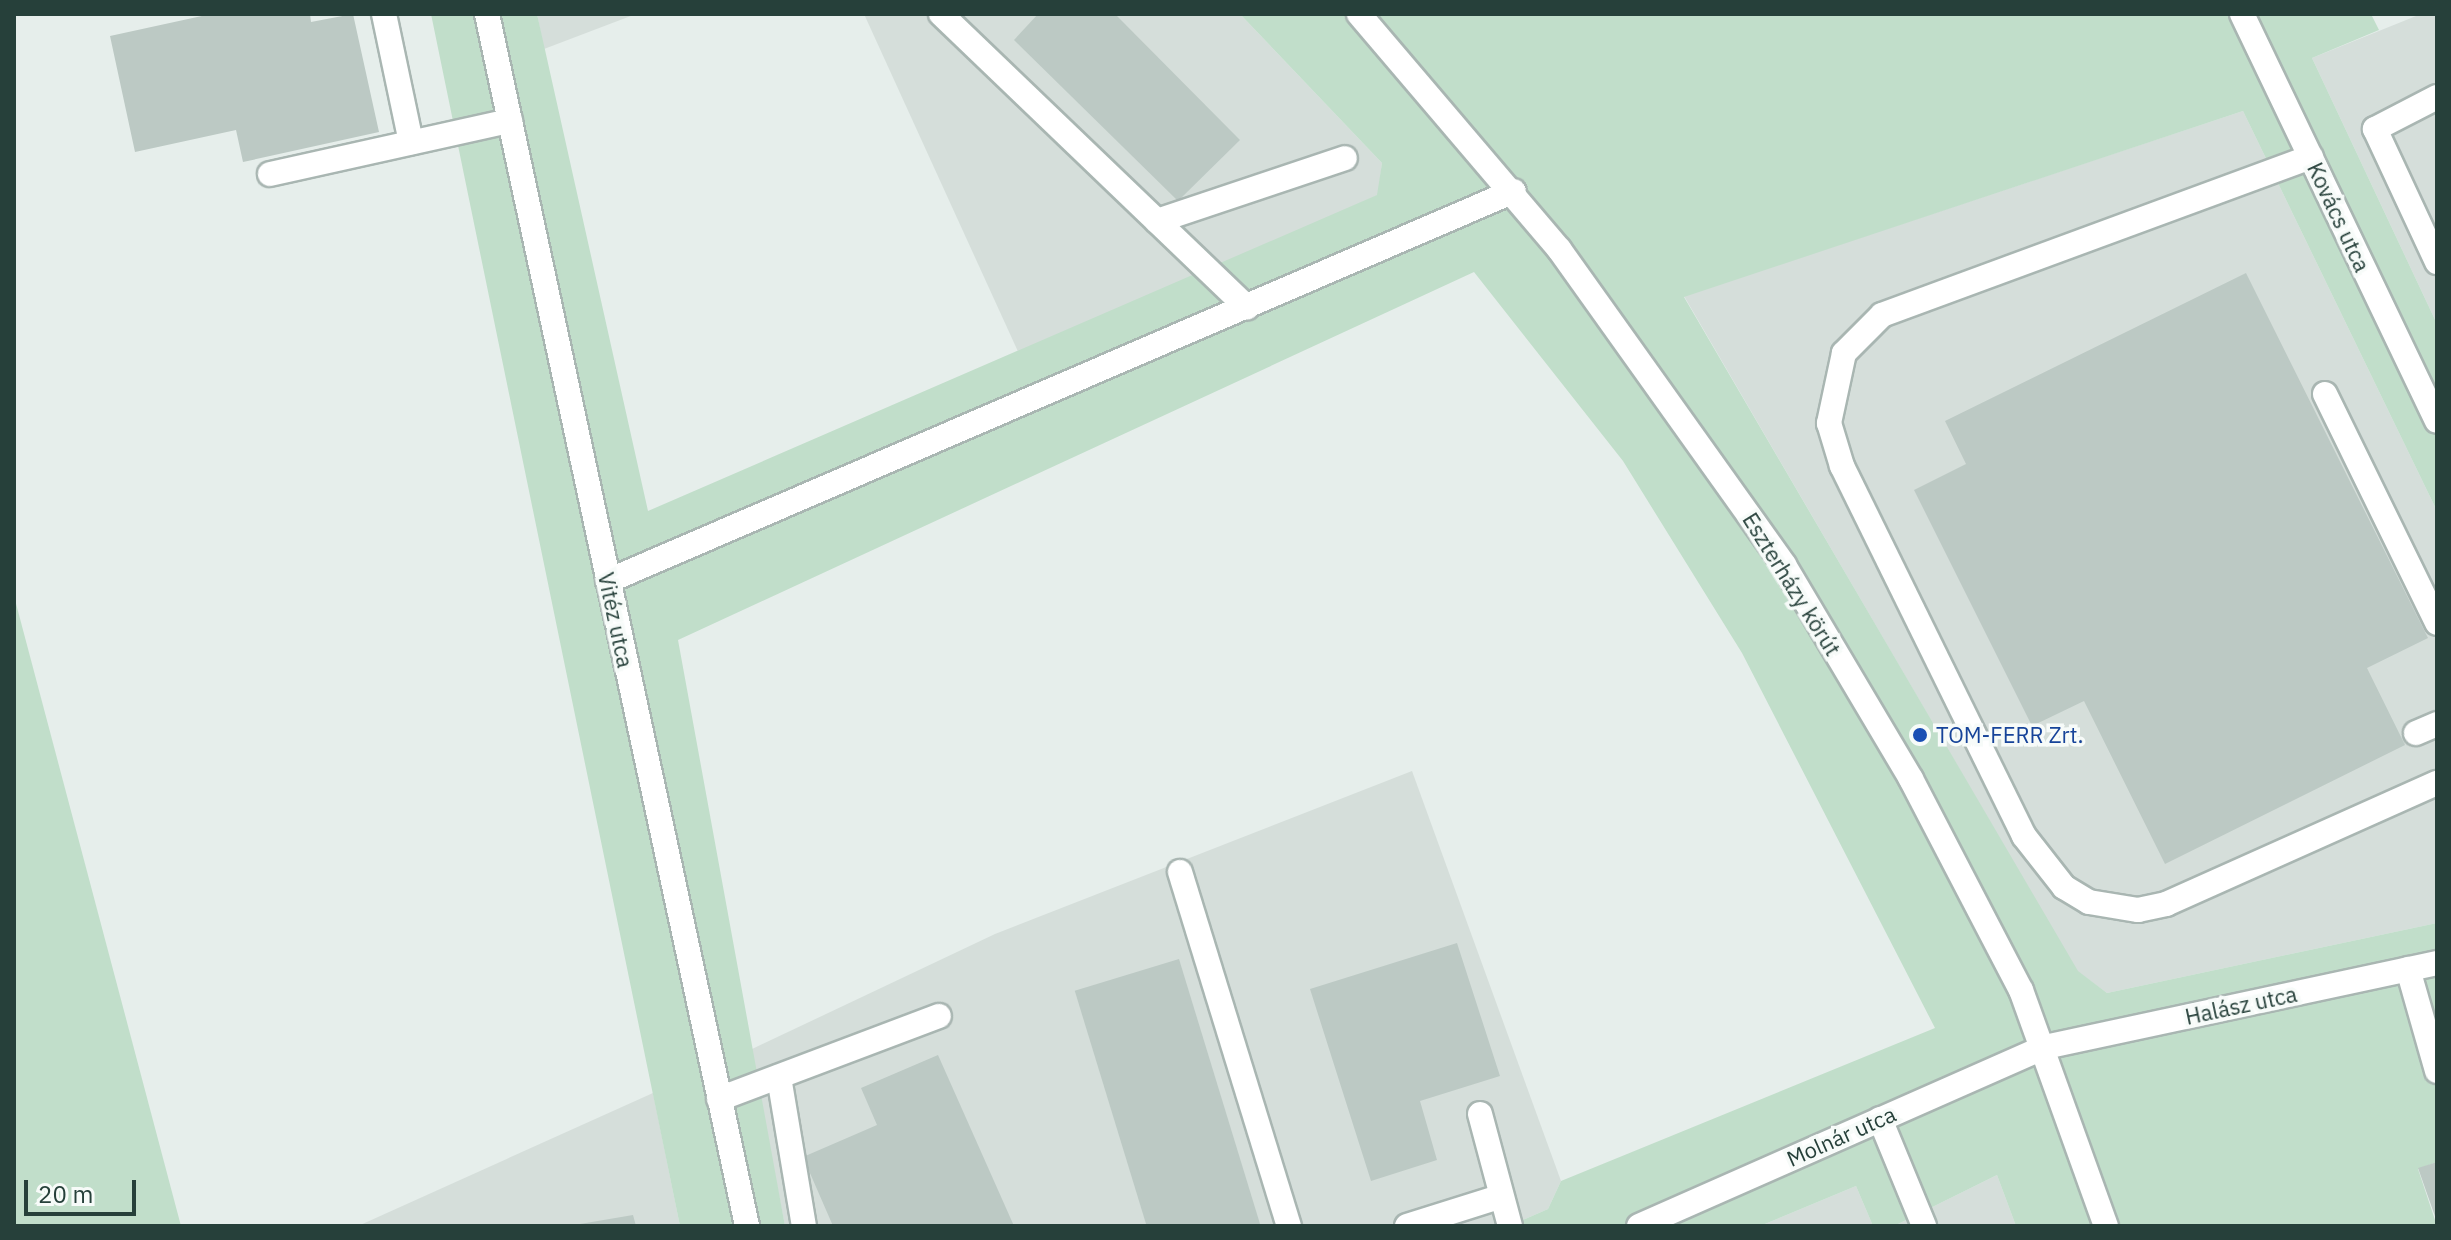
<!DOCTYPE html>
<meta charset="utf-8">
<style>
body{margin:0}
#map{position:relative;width:2451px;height:1240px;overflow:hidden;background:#e6eeeb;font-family:"IBM Plex Sans",sans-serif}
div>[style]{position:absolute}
.built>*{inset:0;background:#d5deda}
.green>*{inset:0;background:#c1deca}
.building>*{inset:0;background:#bcc9c4;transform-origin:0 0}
.roads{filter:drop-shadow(2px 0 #a9b6b2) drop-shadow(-2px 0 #a9b6b2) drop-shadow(0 2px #a9b6b2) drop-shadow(0 -2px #a9b6b2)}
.minor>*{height:24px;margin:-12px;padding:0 12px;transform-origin:12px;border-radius:12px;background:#fff}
.dots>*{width:22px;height:22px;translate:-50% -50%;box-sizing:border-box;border:4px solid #f7fbf9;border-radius:50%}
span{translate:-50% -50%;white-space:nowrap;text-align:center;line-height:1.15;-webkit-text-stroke:7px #f7fbf9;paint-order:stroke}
.street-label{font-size:22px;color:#26403a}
.transit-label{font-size:22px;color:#164399}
.left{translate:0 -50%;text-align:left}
.frame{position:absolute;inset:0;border:16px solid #26403a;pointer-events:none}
.scale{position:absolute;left:24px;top:1180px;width:112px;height:36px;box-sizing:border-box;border:4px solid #26403a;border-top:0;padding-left:10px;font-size:24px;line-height:28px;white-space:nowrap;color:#26403a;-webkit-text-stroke:6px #f7fbf9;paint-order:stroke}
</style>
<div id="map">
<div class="built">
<div style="clip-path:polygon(537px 14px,636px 14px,544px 49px)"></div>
<div style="clip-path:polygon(864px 14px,1240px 14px,1382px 163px,1378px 195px,1020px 356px)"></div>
<div style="clip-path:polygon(2421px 14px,2437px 14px,2437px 324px,2312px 58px)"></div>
<div style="clip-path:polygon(2243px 111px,2437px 511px,2437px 923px,2107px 993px,2077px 971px,1684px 296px)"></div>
<div style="clip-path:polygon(1412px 771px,1561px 1181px,1548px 1209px,1509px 1226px,785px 1226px,750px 1050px,995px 934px)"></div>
<div style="clip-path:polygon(653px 1093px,680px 1226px,358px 1226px)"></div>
<div style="clip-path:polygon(1997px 1175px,2016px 1226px,1894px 1226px)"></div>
<div style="clip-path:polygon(1856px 1186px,1873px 1226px,1760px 1226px)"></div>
</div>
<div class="green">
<div style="clip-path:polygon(431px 14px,537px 14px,648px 511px,1377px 195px,1382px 163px,1240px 14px,2371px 14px,2379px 30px,2312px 58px,2437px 324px,2437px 511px,2243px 111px,1684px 297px,2078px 971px,2107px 993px,2437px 923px,2437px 1162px,2418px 1169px,2437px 1226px,2016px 1226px,1997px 1175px,1894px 1226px,1873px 1226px,1856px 1186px,1760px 1226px,1509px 1226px,1548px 1209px,1561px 1181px,1935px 1028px,1742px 653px,1623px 461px,1474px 272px,678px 640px,785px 1226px,680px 1226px)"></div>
<div style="clip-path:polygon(14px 596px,181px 1226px,14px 1226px)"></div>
</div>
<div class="building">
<div style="clip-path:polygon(211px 14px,310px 14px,311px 22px,353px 14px,379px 132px,243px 162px,236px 130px,135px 152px,110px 36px)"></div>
<div style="clip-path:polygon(1038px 14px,1115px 14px,1240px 140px,1178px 201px,1014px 40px)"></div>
<div style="clip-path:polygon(2246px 273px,2428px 638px,2367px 668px,2405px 745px,2165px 864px,2084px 701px,2032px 726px,1914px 490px,1966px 464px,1945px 421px)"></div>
<div style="clip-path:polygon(1457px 943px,1500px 1076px,1420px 1101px,1437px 1160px,1371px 1181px,1310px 989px)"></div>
<div style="left:1179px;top:959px;width:280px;height:109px;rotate:73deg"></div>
<div style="clip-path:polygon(938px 1055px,1014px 1226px,833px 1226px,803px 1157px,877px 1125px,861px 1088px)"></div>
<div style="clip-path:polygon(2437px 1162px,2437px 1222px,2418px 1168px)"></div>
<div style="clip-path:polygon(633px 1215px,636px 1226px,580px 1226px,580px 1224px)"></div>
</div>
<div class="roads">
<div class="minor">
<div style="left:384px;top:14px;width:131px;rotate:78.1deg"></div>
<div style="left:487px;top:14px;width:1240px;rotate:77.89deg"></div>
<div style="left:941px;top:14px;width:424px;rotate:43.8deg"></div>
<div style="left:1359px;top:14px;width:309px;rotate:49.6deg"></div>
<div style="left:1559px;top:249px;width:388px;rotate:54.5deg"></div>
<div style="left:1784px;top:565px;width:249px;rotate:59.3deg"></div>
<div style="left:1911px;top:779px;width:238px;rotate:62.5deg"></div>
<div style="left:2021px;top:990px;width:251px;rotate:70.2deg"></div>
<div style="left:2242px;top:14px;width:451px;rotate:64.4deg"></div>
<div style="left:2437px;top:97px;width:70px;rotate:152.7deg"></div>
<div style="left:2375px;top:129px;width:147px;rotate:65deg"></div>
<div style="left:2311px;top:157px;width:457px;rotate:159.8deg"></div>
<div style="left:1882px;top:315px;width:54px;rotate:135deg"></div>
<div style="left:1844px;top:353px;width:72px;rotate:102.1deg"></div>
<div style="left:1829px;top:423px;width:45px;rotate:73.2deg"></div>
<div style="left:1842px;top:466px;width:412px;rotate:63.8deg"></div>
<div style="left:2024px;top:836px;width:65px;rotate:51.9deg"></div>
<div style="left:2064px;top:887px;width:29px;rotate:31deg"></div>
<div style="left:2089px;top:902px;width:50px;rotate:9.3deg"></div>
<div style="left:2138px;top:910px;width:29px;rotate:-12deg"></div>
<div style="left:2166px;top:904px;width:297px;rotate:-24.1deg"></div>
<div style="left:270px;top:174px;width:246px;rotate:-12.5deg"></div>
<div style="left:1157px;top:221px;width:198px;rotate:-18.5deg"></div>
<div style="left:2325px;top:394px;width:255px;rotate:63.9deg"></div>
<div style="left:608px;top:581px;width:986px;rotate:-23.29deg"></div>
<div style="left:2416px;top:733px;width:23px;rotate:-23deg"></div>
<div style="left:1180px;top:872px;width:370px;rotate:72.9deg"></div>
<div style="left:2408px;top:969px;width:106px;rotate:74.1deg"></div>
<div style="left:779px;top:1077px;width:151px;rotate:80.5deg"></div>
<div style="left:719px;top:1099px;width:235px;rotate:-20.7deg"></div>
<div style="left:1480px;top:1114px;width:116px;rotate:75deg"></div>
<div style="left:1880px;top:1119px;width:116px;rotate:67.6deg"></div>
<div style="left:1407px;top:1226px;width:96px;rotate:-17.5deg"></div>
<div style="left:1639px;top:1226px;width:444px;rotate:-23.8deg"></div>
<div style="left:2045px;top:1047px;width:401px;rotate:-12.1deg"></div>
</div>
</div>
<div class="dots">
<div style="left:1920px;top:735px;background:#1a4fb4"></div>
</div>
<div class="street-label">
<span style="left:2339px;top:217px;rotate:65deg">Kovács utca</span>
<span style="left:1792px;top:584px;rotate:58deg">Eszterházy körút</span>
<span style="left:616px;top:620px;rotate:78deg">Vitéz utca</span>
<span style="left:2241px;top:1005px;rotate:-12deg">Halász utca</span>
<span style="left:1841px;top:1136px;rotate:-24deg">Molnár utca</span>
</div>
<div class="transit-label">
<span class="left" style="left:1936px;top:735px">TOM-FERR Zrt.</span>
</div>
<div class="frame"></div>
<div class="scale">20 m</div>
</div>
